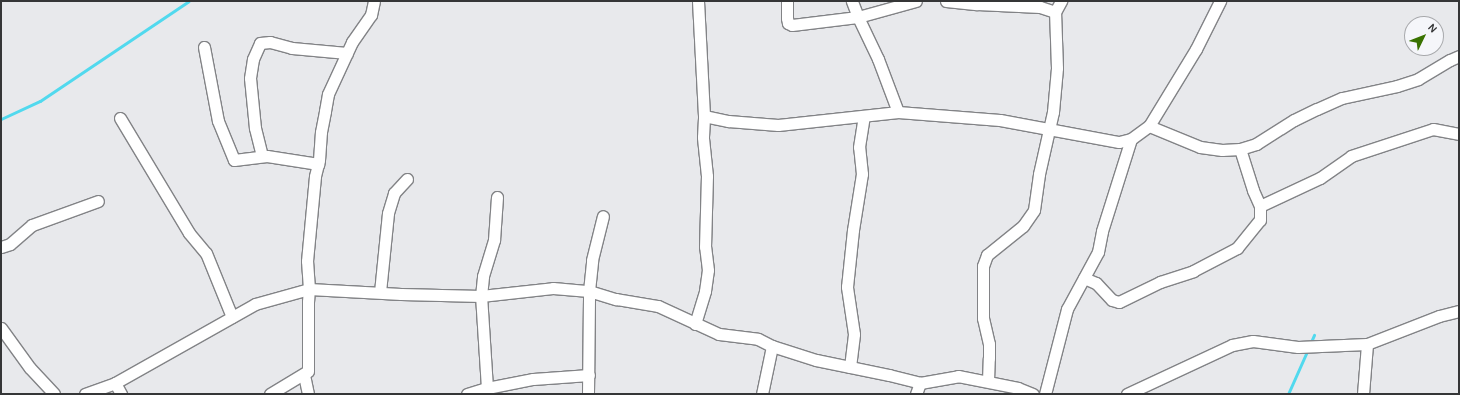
<!DOCTYPE html>
<style>
body{margin:0}
#map{position:relative;width:1460px;height:395px;overflow:hidden;background:#e8e9ec;font-family:Karla,sans-serif}
div>[style]{position:absolute}
.stream>*{height:3px;margin:-1.5px;padding:0 1.5px;transform-origin:1.5px;border-radius:1.5px;background:#51d9ee}
.roads{filter:drop-shadow(1px 0 #828386) drop-shadow(-1px 0 #828386) drop-shadow(0 1px #828386) drop-shadow(0 -1px #828386)}
.minor>*{height:11px;margin:-5.5px;padding:0 5.5px;transform-origin:5.5px;border-radius:5.5px;background:#fff}
span{translate:-50% -50%;white-space:nowrap;text-align:center;line-height:1.15;-webkit-text-stroke:4px #f5f6fa;paint-order:stroke}
.frame{position:absolute;inset:0;border:2px solid #353637;pointer-events:none}
.north{position:absolute;left:1404px;top:16px;width:40px;height:40px;box-sizing:border-box;background:#f5f6fa;border:1px solid #a8a9ac;border-radius:50%;rotate:47deg;font-size:11px;font-weight:700;line-height:16px;text-align:center;color:#353637}
.north::after{content:'';display:block;margin:auto;width:14px;height:18px;background:#3a7301;clip-path:polygon(50% 0,100% 100%,50% 72%,0 100%)}
</style>
<div id="map">
<div class="stream">
<div style="left:1px;top:119px;width:43px;rotate:-24.8deg"></div>
<div style="left:40px;top:101px;width:179px;rotate:-33.9deg"></div>
<div style="left:1310px;top:344px;width:10px;rotate:-66deg"></div>
<div style="left:1288px;top:394px;width:49px;rotate:-66deg"></div>
</div>
<div class="roads">
<div class="minor">
<div style="left:698px;top:1px;width:115px;rotate:87deg"></div>
<div style="left:704px;top:116px;width:25px;rotate:12deg"></div>
<div style="left:728px;top:121px;width:50px;rotate:4.6deg"></div>
<div style="left:778px;top:125px;width:121px;rotate:-6.2deg"></div>
<div style="left:898px;top:112px;width:102px;rotate:4.5deg"></div>
<div style="left:1000px;top:120px;width:121px;rotate:10.5deg"></div>
<div style="left:1119px;top:142px;width:12px;rotate:-14deg"></div>
<div style="left:1131px;top:139px;width:22px;rotate:-36deg"></div>
<div style="left:1149px;top:126px;width:55px;rotate:22.4deg"></div>
<div style="left:1200px;top:147px;width:22px;rotate:8deg"></div>
<div style="left:1222px;top:150px;width:18px;rotate:-3deg"></div>
<div style="left:1240px;top:149px;width:17px;rotate:-17deg"></div>
<div style="left:1256px;top:144px;width:45px;rotate:-32.3deg"></div>
<div style="left:1294px;top:120px;width:25px;rotate:-26deg"></div>
<div style="left:1317px;top:109px;width:27px;rotate:-24deg"></div>
<div style="left:1342px;top:98px;width:56px;rotate:-12.3deg"></div>
<div style="left:1397px;top:86px;width:22px;rotate:-18deg"></div>
<div style="left:1418px;top:79px;width:37px;rotate:-31deg"></div>
<div style="left:1450px;top:60px;width:10px;rotate:-24deg"></div>
<div style="left:787px;top:1px;width:17px;rotate:90deg"></div>
<div style="left:787px;top:18px;width:5px;rotate:79deg"></div>
<div style="left:788px;top:23px;width:4px;rotate:27deg"></div>
<div style="left:792px;top:25px;width:66px;rotate:-6.9deg"></div>
<div style="left:858px;top:17px;width:17px;rotate:-111deg"></div>
<div style="left:946px;top:1px;width:31px;rotate:6deg"></div>
<div style="left:977px;top:4px;width:63px;rotate:2.7deg"></div>
<div style="left:1040px;top:7px;width:16px;rotate:18deg"></div>
<div style="left:204px;top:47px;width:75px;rotate:79.3deg"></div>
<div style="left:218px;top:121px;width:42px;rotate:67.7deg"></div>
<div style="left:234px;top:160px;width:33px;rotate:-7deg"></div>
<div style="left:267px;top:156px;width:52px;rotate:8.9deg"></div>
<div style="left:898px;top:112px;width:57px;rotate:-110.7deg"></div>
<div style="left:878px;top:59px;width:47px;rotate:-115.5deg"></div>
<div style="left:858px;top:17px;width:60px;rotate:-15.4deg"></div>
<div style="left:120px;top:118px;width:134px;rotate:59deg"></div>
<div style="left:189px;top:233px;width:26px;rotate:50deg"></div>
<div style="left:206px;top:253px;width:69px;rotate:67.9deg"></div>
<div style="left:1149px;top:126px;width:90px;rotate:-58.6deg"></div>
<div style="left:1196px;top:49px;width:54px;rotate:-63.4deg"></div>
<div style="left:262px;top:156px;width:29px;rotate:-104deg"></div>
<div style="left:255px;top:128px;width:50px;rotate:-95.7deg"></div>
<div style="left:250px;top:78px;width:19px;rotate:-81deg"></div>
<div style="left:253px;top:59px;width:17px;rotate:-66deg"></div>
<div style="left:260px;top:43px;width:10px;rotate:-6deg"></div>
<div style="left:270px;top:42px;width:23px;rotate:15deg"></div>
<div style="left:292px;top:48px;width:55px;rotate:5.2deg"></div>
<div style="left:1260px;top:206px;width:66px;rotate:-25deg"></div>
<div style="left:1320px;top:178px;width:38px;rotate:-35deg"></div>
<div style="left:1351px;top:156px;width:86px;rotate:-18.2deg"></div>
<div style="left:1433px;top:129px;width:26px;rotate:11deg"></div>
<div style="left:1px;top:247px;width:9px;rotate:-18deg"></div>
<div style="left:10px;top:244px;width:29px;rotate:-41deg"></div>
<div style="left:32px;top:225px;width:70px;rotate:-20deg"></div>
<div style="left:1084px;top:278px;width:13px;rotate:23deg"></div>
<div style="left:1096px;top:283px;width:23px;rotate:47deg"></div>
<div style="left:1112px;top:300px;width:7px;rotate:16deg"></div>
<div style="left:1119px;top:302px;width:46px;rotate:-26deg"></div>
<div style="left:1160px;top:282px;width:35px;rotate:-18deg"></div>
<div style="left:1193px;top:271px;width:50px;rotate:-27.6deg"></div>
<div style="left:1237px;top:248px;width:36px;rotate:-51deg"></div>
<div style="left:1260px;top:220px;width:14px;rotate:-90deg"></div>
<div style="left:1260px;top:206px;width:17px;rotate:-114deg"></div>
<div style="left:1253px;top:190px;width:43px;rotate:-107.6deg"></div>
<div style="left:380px;top:292px;width:79px;rotate:-84.2deg"></div>
<div style="left:388px;top:213px;width:21px;rotate:-73deg"></div>
<div style="left:394px;top:193px;width:19px;rotate:-47deg"></div>
<div style="left:695px;top:324px;width:34px;rotate:-73deg"></div>
<div style="left:705px;top:291px;width:21px;rotate:-82deg"></div>
<div style="left:708px;top:270px;width:23px;rotate:-97deg"></div>
<div style="left:705px;top:247px;width:71px;rotate:-88.4deg"></div>
<div style="left:707px;top:176px;width:39px;rotate:-96deg"></div>
<div style="left:703px;top:137px;width:21px;rotate:-87deg"></div>
<div style="left:1px;top:328px;width:49px;rotate:54.1deg"></div>
<div style="left:30px;top:368px;width:35px;rotate:47deg"></div>
<div style="left:850px;top:367px;width:33px;rotate:-83deg"></div>
<div style="left:854px;top:334px;width:48px;rotate:-98.5deg"></div>
<div style="left:847px;top:287px;width:57px;rotate:-84deg"></div>
<div style="left:853px;top:230px;width:57px;rotate:-80.9deg"></div>
<div style="left:862px;top:174px;width:27px;rotate:-96deg"></div>
<div style="left:859px;top:147px;width:31px;rotate:-81deg"></div>
<div style="left:304px;top:375px;width:19px;rotate:78deg"></div>
<div style="left:988px;top:381px;width:23px;rotate:-88deg"></div>
<div style="left:989px;top:358px;width:14px;rotate:-90deg"></div>
<div style="left:989px;top:344px;width:27px;rotate:-103deg"></div>
<div style="left:983px;top:318px;width:52px;rotate:-90deg"></div>
<div style="left:983px;top:266px;width:12px;rotate:-70deg"></div>
<div style="left:987px;top:255px;width:46px;rotate:-38.9deg"></div>
<div style="left:1023px;top:226px;width:19px;rotate:-55deg"></div>
<div style="left:1034px;top:210px;width:36px;rotate:-82deg"></div>
<div style="left:1039px;top:174px;width:64px;rotate:-77.3deg"></div>
<div style="left:1053px;top:112px;width:44px;rotate:-84.8deg"></div>
<div style="left:1057px;top:68px;width:56px;rotate:-92deg"></div>
<div style="left:1055px;top:12px;width:13px;rotate:-61deg"></div>
<div style="left:115px;top:383px;width:13px;rotate:61deg"></div>
<div style="left:487px;top:388px;width:47px;rotate:-11.1deg"></div>
<div style="left:533px;top:379px;width:56px;rotate:-4.1deg"></div>
<div style="left:85px;top:394px;width:32px;rotate:-20deg"></div>
<div style="left:115px;top:383px;width:161px;rotate:-29.4deg"></div>
<div style="left:255px;top:304px;width:56px;rotate:-15.5deg"></div>
<div style="left:309px;top:289px;width:92px;rotate:3.1deg"></div>
<div style="left:401px;top:294px;width:80px;rotate:1.4deg"></div>
<div style="left:481px;top:296px;width:72px;rotate:-6.3deg"></div>
<div style="left:553px;top:288px;width:36px;rotate:5deg"></div>
<div style="left:589px;top:291px;width:28px;rotate:17deg"></div>
<div style="left:616px;top:299px;width:43px;rotate:9.5deg"></div>
<div style="left:658px;top:306px;width:67px;rotate:24.7deg"></div>
<div style="left:719px;top:334px;width:39px;rotate:7deg"></div>
<div style="left:758px;top:339px;width:16px;rotate:27deg"></div>
<div style="left:772px;top:346px;width:46px;rotate:17.7deg"></div>
<div style="left:816px;top:360px;width:75px;rotate:11.6deg"></div>
<div style="left:889px;top:375px;width:32px;rotate:14deg"></div>
<div style="left:270px;top:394px;width:44px;rotate:-31.2deg"></div>
<div style="left:308px;top:371px;width:69px;rotate:-90deg"></div>
<div style="left:308px;top:302px;width:13px;rotate:-86deg"></div>
<div style="left:309px;top:289px;width:28px;rotate:-94deg"></div>
<div style="left:307px;top:261px;width:85px;rotate:-84.6deg"></div>
<div style="left:315px;top:176px;width:16px;rotate:-76deg"></div>
<div style="left:319px;top:160px;width:28px;rotate:-86deg"></div>
<div style="left:321px;top:132px;width:21px;rotate:-79deg"></div>
<div style="left:325px;top:111px;width:17px;rotate:-80deg"></div>
<div style="left:328px;top:94px;width:57px;rotate:-65.2deg"></div>
<div style="left:352px;top:42px;width:33px;rotate:-55deg"></div>
<div style="left:371px;top:15px;width:14px;rotate:-78deg"></div>
<div style="left:467px;top:394px;width:21px;rotate:-17deg"></div>
<div style="left:487px;top:388px;width:92px;rotate:-93.7deg"></div>
<div style="left:481px;top:296px;width:20px;rotate:-84deg"></div>
<div style="left:483px;top:276px;width:38px;rotate:-73deg"></div>
<div style="left:494px;top:240px;width:43px;rotate:-86deg"></div>
<div style="left:588px;top:394px;width:103px;rotate:-89.4deg"></div>
<div style="left:589px;top:291px;width:31px;rotate:-84deg"></div>
<div style="left:592px;top:260px;width:45px;rotate:-76deg"></div>
<div style="left:762px;top:394px;width:49px;rotate:-78.2deg"></div>
<div style="left:916px;top:394px;width:12px;rotate:-70deg"></div>
<div style="left:920px;top:383px;width:39px;rotate:-10deg"></div>
<div style="left:958px;top:376px;width:61px;rotate:11.3deg"></div>
<div style="left:1018px;top:388px;width:16px;rotate:22deg"></div>
<div style="left:1045px;top:394px;width:88px;rotate:-75.5deg"></div>
<div style="left:1067px;top:309px;width:65px;rotate:-61.5deg"></div>
<div style="left:1098px;top:252px;width:21px;rotate:-79deg"></div>
<div style="left:1102px;top:231px;width:96px;rotate:-72.5deg"></div>
<div style="left:1127px;top:394px;width:116px;rotate:-25deg"></div>
<div style="left:1232px;top:345px;width:21px;rotate:-11deg"></div>
<div style="left:1253px;top:341px;width:45px;rotate:7.6deg"></div>
<div style="left:1298px;top:347px;width:69px;rotate:-2.5deg"></div>
<div style="left:1367px;top:344px;width:77px;rotate:-21.3deg"></div>
<div style="left:1439px;top:316px;width:21px;rotate:-14deg"></div>
<div style="left:1363px;top:394px;width:50px;rotate:-85.4deg"></div>
</div>
</div>
<div class="frame"></div>
<div class="north">N</div>
</div>
